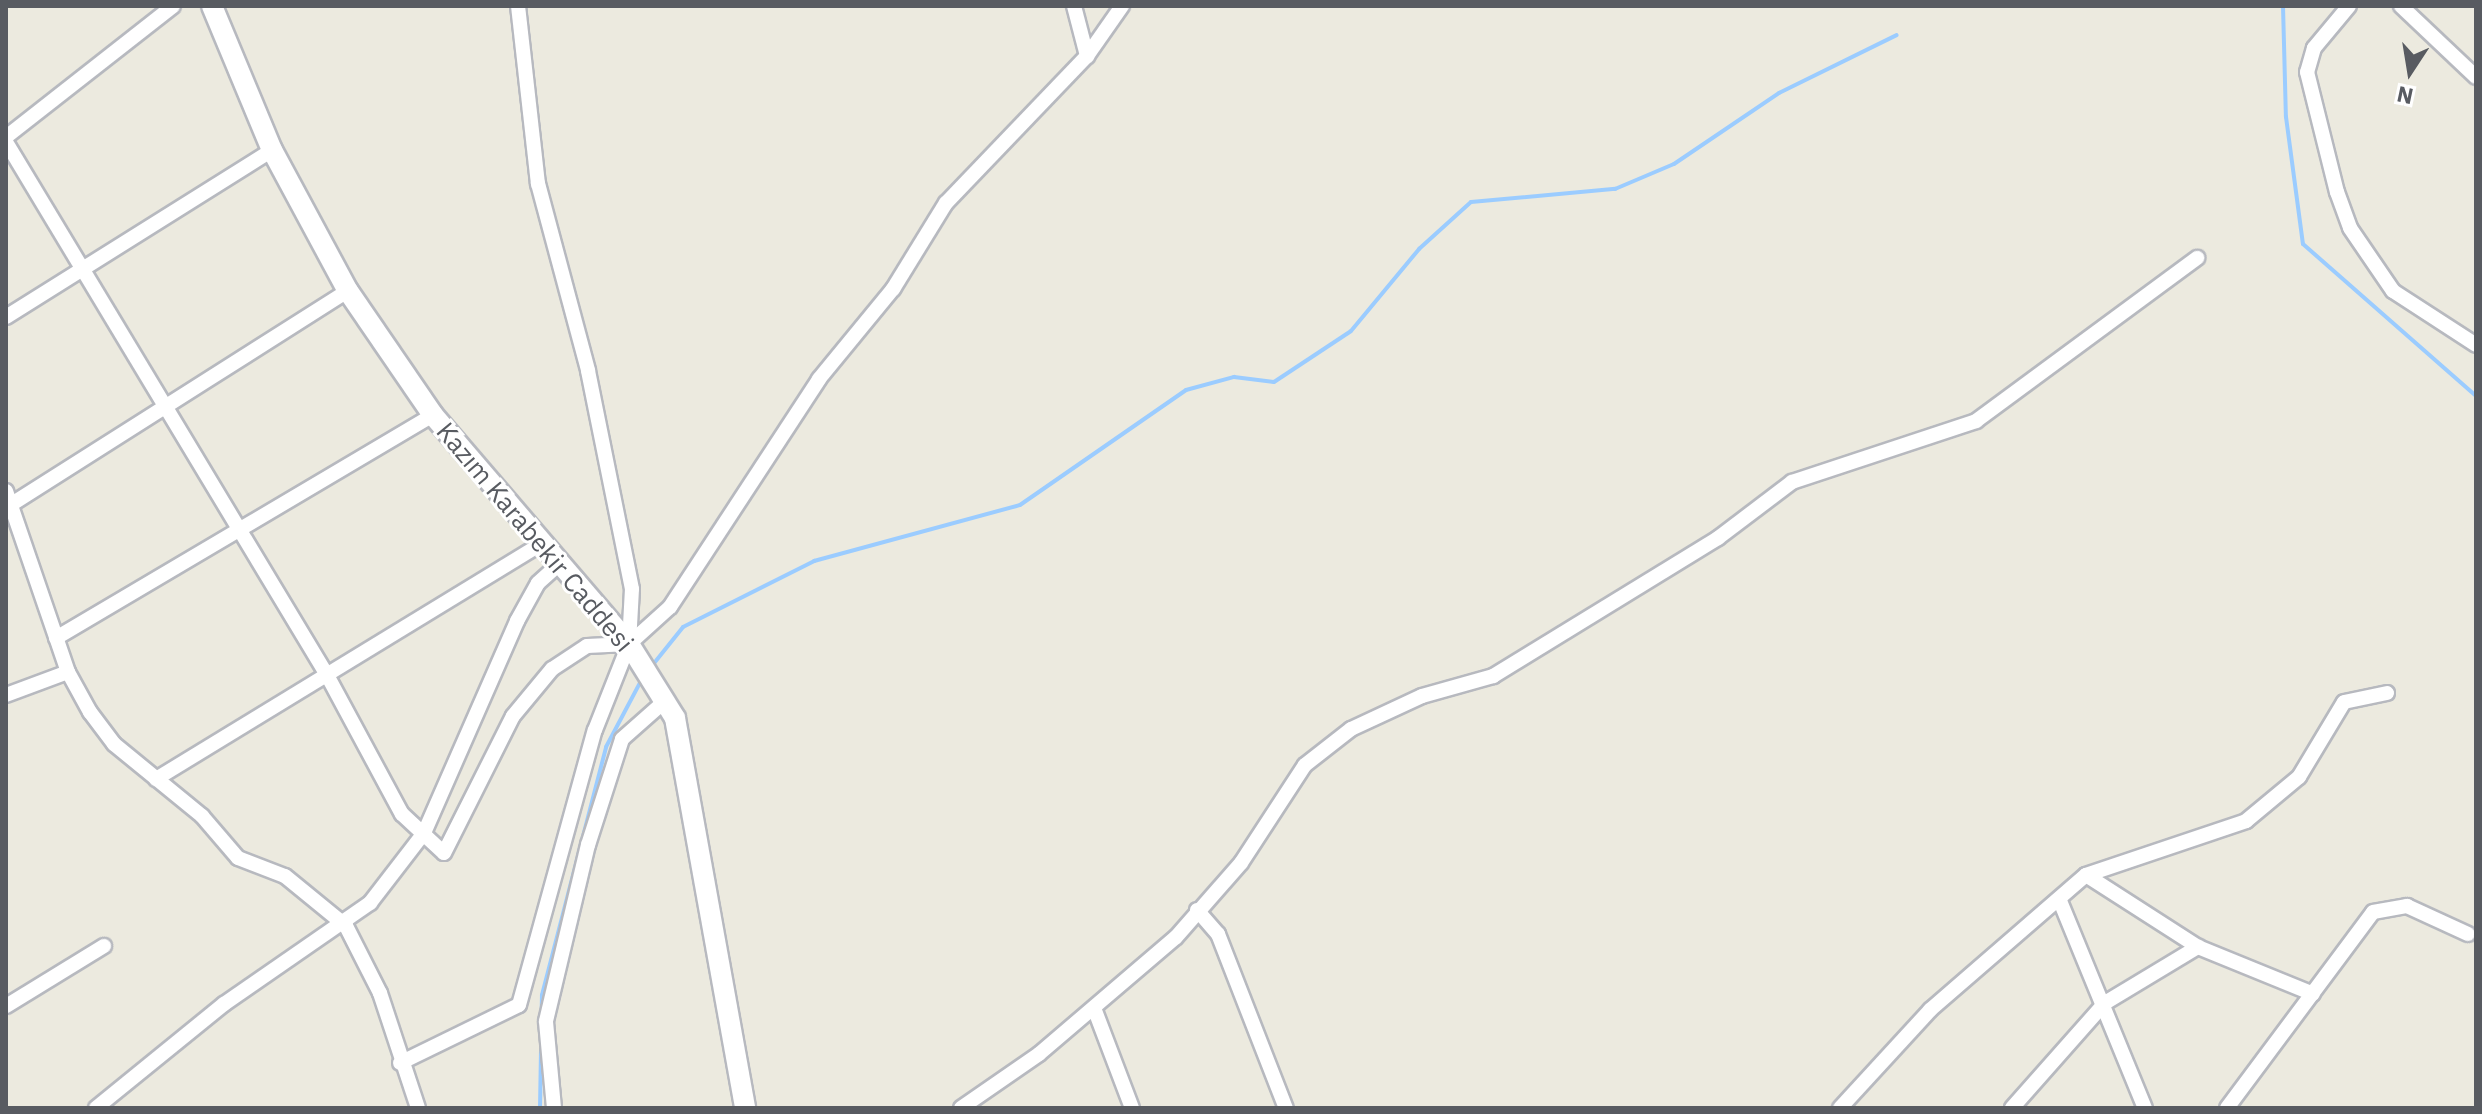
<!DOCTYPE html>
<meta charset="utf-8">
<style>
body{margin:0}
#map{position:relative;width:2482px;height:1114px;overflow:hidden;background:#eceadf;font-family:"IBM Plex Sans",sans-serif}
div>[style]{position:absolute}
.stream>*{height:4px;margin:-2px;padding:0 2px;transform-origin:2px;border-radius:2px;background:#9bccff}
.roads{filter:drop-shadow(2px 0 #b7b9bf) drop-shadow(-2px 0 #b7b9bf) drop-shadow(0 2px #b7b9bf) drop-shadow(0 -2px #b7b9bf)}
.street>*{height:14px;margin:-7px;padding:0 7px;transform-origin:7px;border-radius:7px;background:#fff}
.secondary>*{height:20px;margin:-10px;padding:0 10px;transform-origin:10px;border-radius:10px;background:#fff}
span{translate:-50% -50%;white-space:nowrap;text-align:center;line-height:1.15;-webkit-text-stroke:6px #fff;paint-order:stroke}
.street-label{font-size:26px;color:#585b61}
.frame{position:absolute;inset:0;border:8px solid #585b61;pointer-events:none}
.north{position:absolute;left:2370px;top:32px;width:80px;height:80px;-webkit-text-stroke:6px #fff;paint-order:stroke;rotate:192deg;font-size:22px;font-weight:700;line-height:32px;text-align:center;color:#585b61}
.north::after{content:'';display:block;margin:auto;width:28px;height:36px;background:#585b61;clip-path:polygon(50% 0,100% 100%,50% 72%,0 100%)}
</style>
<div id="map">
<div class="stream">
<div style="left:2283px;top:6px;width:111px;rotate:88.5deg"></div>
<div style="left:2286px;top:117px;width:128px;rotate:82.4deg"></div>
<div style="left:2303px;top:244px;width:230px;rotate:41.3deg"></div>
<div style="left:651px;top:667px;width:51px;rotate:-51.3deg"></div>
<div style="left:683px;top:627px;width:147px;rotate:-26.7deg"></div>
<div style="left:814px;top:561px;width:213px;rotate:-15.2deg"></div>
<div style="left:1020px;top:505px;width:202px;rotate:-34.7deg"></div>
<div style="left:1186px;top:390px;width:50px;rotate:-15.2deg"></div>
<div style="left:1234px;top:377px;width:40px;rotate:7.1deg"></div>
<div style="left:1274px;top:382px;width:92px;rotate:-33.5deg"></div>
<div style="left:1351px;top:331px;width:107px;rotate:-50.3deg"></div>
<div style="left:1419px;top:249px;width:70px;rotate:-42.1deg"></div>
<div style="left:1471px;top:202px;width:145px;rotate:-5.2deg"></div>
<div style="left:1615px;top:189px;width:64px;rotate:-23deg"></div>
<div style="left:1674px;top:164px;width:127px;rotate:-34.1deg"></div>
<div style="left:1779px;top:93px;width:131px;rotate:-26.2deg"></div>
<div style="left:540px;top:1108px;width:113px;rotate:-89deg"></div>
<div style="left:542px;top:995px;width:256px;rotate:-75.5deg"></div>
<div style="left:606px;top:747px;width:79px;rotate:-62.1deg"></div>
</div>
<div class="roads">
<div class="street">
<div style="left:1074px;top:6px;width:52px;rotate:75.4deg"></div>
<div style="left:2349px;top:6px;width:55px;rotate:129.8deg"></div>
<div style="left:2314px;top:48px;width:25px;rotate:106deg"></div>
<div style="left:2307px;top:72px;width:124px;rotate:76deg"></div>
<div style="left:2337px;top:192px;width:38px;rotate:70deg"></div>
<div style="left:2350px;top:228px;width:76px;rotate:55.7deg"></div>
<div style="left:2393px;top:291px;width:99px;rotate:33deg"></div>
<div style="left:2401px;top:6px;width:103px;rotate:43.4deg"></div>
<div style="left:6px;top:137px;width:212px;rotate:-38.1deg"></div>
<div style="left:6px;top:142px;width:622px;rotate:58.94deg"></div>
<div style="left:327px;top:675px;width:158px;rotate:61.7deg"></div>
<div style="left:402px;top:814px;width:57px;rotate:42.9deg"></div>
<div style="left:444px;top:853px;width:153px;rotate:-63.3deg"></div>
<div style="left:513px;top:716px;width:61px;rotate:-50.3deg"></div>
<div style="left:552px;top:669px;width:42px;rotate:-33.3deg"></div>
<div style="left:587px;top:646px;width:42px;rotate:-2.7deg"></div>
<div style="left:629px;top:644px;width:55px;rotate:-86.9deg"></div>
<div style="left:632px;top:589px;width:223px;rotate:-101.4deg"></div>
<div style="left:588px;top:370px;width:193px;rotate:-105deg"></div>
<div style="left:538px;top:184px;width:179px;rotate:-96.4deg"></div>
<div style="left:6px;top:317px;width:314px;rotate:-32.1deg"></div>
<div style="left:6px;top:491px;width:191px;rotate:71.1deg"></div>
<div style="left:68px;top:672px;width:46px;rotate:61.2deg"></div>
<div style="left:90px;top:712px;width:40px;rotate:53deg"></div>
<div style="left:114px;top:744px;width:114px;rotate:39.3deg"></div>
<div style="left:202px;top:816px;width:55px;rotate:49.4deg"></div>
<div style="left:238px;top:858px;width:50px;rotate:21deg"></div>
<div style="left:285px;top:876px;width:79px;rotate:39.3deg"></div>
<div style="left:346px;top:926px;width:75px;rotate:63.1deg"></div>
<div style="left:380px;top:993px;width:121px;rotate:71.7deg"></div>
<div style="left:15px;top:502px;width:394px;rotate:-32.4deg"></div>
<div style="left:56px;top:638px;width:438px;rotate:-30.6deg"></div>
<div style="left:6px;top:695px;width:66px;rotate:-20.4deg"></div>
<div style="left:156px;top:779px;width:452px;rotate:-31.4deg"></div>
<div style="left:2086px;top:875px;width:133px;rotate:32.7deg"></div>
<div style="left:2198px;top:947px;width:124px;rotate:22.2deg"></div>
<div style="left:2060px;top:901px;width:224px;rotate:67.7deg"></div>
<div style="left:1197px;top:910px;width:32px;rotate:49deg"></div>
<div style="left:1218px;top:934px;width:187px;rotate:68.7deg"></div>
<div style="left:6px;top:1006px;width:115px;rotate:-31.5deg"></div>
<div style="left:1094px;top:1008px;width:107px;rotate:69.2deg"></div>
<div style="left:400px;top:1063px;width:132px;rotate:-26deg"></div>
<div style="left:519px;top:1005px;width:285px;rotate:-74.6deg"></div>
<div style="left:595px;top:730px;width:92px;rotate:-68.4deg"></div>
<div style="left:629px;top:644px;width:55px;rotate:-42.1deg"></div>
<div style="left:670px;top:607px;width:272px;rotate:-56.8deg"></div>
<div style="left:819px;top:379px;width:117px;rotate:-50.6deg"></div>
<div style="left:893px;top:289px;width:101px;rotate:-58.4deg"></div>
<div style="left:946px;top:203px;width:204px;rotate:-46.2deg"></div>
<div style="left:1087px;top:56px;width:61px;rotate:-55deg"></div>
<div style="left:96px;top:1108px;width:165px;rotate:-39.1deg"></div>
<div style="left:224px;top:1004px;width:178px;rotate:-34.7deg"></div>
<div style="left:370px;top:903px;width:88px;rotate:-52.4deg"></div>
<div style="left:424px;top:833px;width:232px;rotate:-66.3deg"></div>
<div style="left:517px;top:621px;width:43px;rotate:-61.1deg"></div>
<div style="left:538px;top:583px;width:30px;rotate:-42deg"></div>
<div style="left:554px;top:1108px;width:87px;rotate:-95.3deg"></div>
<div style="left:546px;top:1021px;width:181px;rotate:-76.6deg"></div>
<div style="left:588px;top:845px;width:111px;rotate:-72.2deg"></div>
<div style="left:622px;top:739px;width:57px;rotate:-41.5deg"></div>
<div style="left:961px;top:1108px;width:95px;rotate:-34.7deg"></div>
<div style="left:1039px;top:1054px;width:180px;rotate:-40.5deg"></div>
<div style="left:1176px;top:937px;width:98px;rotate:-48.7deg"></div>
<div style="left:1241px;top:863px;width:117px;rotate:-56.9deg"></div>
<div style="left:1305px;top:765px;width:58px;rotate:-38deg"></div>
<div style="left:1351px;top:729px;width:78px;rotate:-24.9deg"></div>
<div style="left:1422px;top:696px;width:74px;rotate:-15.7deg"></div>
<div style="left:1493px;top:676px;width:264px;rotate:-31.5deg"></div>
<div style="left:1718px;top:538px;width:93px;rotate:-37.1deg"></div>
<div style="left:1792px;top:482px;width:194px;rotate:-18.3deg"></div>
<div style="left:1976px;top:421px;width:275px;rotate:-36.4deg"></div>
<div style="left:1840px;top:1108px;width:133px;rotate:-47.4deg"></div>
<div style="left:1930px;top:1010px;width:206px;rotate:-40.9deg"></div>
<div style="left:2086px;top:875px;width:169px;rotate:-18.6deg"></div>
<div style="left:2246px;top:821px;width:69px;rotate:-39.7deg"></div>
<div style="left:2299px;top:777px;width:87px;rotate:-59deg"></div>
<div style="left:2344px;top:702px;width:44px;rotate:-11.8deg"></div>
<div style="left:2012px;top:1108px;width:140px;rotate:-48.5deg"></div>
<div style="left:2105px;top:1003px;width:109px;rotate:-31.1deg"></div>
<div style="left:2227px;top:1108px;width:244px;rotate:-53.3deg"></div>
<div style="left:2373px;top:912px;width:35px;rotate:-10deg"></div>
<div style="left:2407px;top:906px;width:67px;rotate:24.7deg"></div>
</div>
<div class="secondary">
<div style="left:212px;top:6px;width:156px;rotate:67.4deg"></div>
<div style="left:272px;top:150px;width:160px;rotate:61.7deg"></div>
<div style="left:348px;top:291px;width:150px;rotate:55.6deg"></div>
<div style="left:433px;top:415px;width:301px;rotate:49.4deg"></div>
<div style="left:629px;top:644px;width:87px;rotate:58.1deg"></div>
<div style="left:675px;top:718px;width:396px;rotate:79.8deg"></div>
</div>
</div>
<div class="street-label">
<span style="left:535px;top:537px;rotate:50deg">Kazım Karabekir Caddesi</span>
</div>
<div class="frame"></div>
<div class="north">N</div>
</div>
